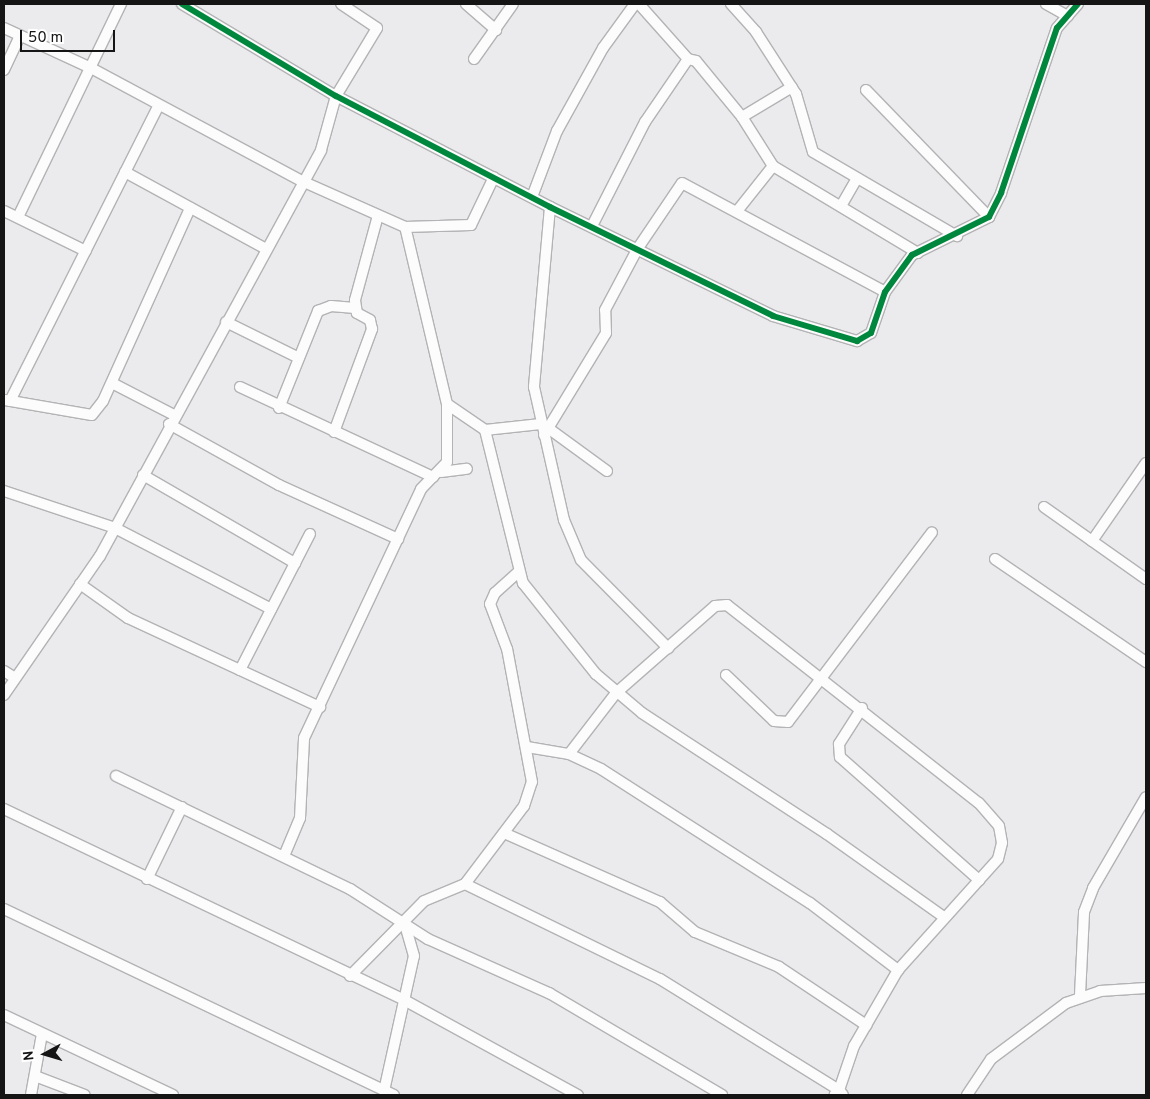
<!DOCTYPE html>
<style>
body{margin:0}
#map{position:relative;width:1150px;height:1099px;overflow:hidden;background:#ebeaed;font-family:Overpass,sans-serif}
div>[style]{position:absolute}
.roads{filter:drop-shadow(1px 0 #b3b3b5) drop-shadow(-1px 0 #b3b3b5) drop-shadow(0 1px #b3b3b5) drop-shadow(0 -1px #b3b3b5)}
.minor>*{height:10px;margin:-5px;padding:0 5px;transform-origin:5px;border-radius:5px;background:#fcfcfc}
.cycleway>*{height:6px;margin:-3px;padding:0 3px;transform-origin:3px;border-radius:3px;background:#00873e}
span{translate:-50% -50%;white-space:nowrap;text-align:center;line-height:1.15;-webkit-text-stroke:4px #fff;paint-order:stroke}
.frame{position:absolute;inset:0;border:5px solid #151516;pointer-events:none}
.north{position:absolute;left:20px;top:1029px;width:50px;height:50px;-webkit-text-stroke:4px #fff;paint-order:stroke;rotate:264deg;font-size:14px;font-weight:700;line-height:20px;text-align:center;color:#151516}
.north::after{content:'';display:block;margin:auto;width:18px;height:22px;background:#151516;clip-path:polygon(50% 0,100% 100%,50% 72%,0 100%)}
.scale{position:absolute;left:20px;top:30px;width:95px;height:22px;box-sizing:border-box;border:2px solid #151516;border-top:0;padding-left:6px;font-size:15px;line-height:18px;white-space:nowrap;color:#151516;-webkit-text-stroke:4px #fff;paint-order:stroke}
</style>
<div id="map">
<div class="roads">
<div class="minor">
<div style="left:182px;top:4px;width:179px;rotate:30.9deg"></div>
<div style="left:336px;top:96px;width:241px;rotate:27.4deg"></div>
<div style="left:550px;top:207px;width:248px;rotate:26deg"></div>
<div style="left:773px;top:316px;width:88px;rotate:16.6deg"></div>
<div style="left:857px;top:341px;width:16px;rotate:-30deg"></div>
<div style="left:871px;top:333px;width:43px;rotate:-71.1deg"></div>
<div style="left:885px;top:292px;width:46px;rotate:-53.9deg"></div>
<div style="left:912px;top:255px;width:86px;rotate:-26.3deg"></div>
<div style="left:989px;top:217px;width:27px;rotate:-63deg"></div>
<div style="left:1001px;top:193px;width:174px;rotate:-71.3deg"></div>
<div style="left:1057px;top:28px;width:32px;rotate:-49deg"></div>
<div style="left:466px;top:4px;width:40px;rotate:41deg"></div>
<div style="left:639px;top:4px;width:74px;rotate:48.3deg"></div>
<div style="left:731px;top:4px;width:38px;rotate:48deg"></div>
<div style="left:756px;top:32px;width:74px;rotate:57.2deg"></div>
<div style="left:796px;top:94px;width:60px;rotate:73.7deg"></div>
<div style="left:813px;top:152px;width:167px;rotate:30.3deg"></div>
<div style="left:1046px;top:4px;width:25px;rotate:29deg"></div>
<div style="left:4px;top:28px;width:96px;rotate:24.7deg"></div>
<div style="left:91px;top:68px;width:242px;rotate:28.2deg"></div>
<div style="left:304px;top:182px;width:111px;rotate:24deg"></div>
<div style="left:405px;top:227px;width:66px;rotate:-1.7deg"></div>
<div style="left:471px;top:225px;width:53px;rotate:-64.4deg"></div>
<div style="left:474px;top:59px;width:67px;rotate:-54.7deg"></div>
<div style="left:4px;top:70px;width:38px;rotate:-65deg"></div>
<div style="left:866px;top:90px;width:177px;rotate:45.9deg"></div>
<div style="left:742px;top:117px;width:58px;rotate:-31deg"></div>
<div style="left:125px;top:172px;width:161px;rotate:28.6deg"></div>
<div style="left:532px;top:197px;width:71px;rotate:-69.3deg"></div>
<div style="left:557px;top:131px;width:95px;rotate:-61deg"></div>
<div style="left:603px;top:48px;width:54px;rotate:-54deg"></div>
<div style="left:841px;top:206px;width:32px;rotate:-60deg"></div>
<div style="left:550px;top:207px;width:181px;rotate:95.1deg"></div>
<div style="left:534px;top:387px;width:136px;rotate:77.3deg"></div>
<div style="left:564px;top:520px;width:43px;rotate:67deg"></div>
<div style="left:581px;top:560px;width:124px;rotate:45.3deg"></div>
<div style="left:738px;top:210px;width:56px;rotate:-51.5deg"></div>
<div style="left:773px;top:166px;width:169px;rotate:31deg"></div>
<div style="left:4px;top:211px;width:91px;rotate:26deg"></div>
<div style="left:18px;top:217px;width:237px;rotate:-64.2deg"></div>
<div style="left:592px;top:226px;width:117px;rotate:-63deg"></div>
<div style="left:645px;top:122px;width:76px;rotate:-55.7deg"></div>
<div style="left:688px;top:59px;width:8px;rotate:14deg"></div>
<div style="left:696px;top:61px;width:72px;rotate:50.6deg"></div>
<div style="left:742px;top:117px;width:58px;rotate:57.7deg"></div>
<div style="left:226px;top:322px;width:81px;rotate:26.3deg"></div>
<div style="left:112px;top:383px;width:70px;rotate:27.3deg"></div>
<div style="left:240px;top:387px;width:213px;rotate:25deg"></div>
<div style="left:5px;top:400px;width:88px;rotate:9.8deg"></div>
<div style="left:92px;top:415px;width:18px;rotate:-52deg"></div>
<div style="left:103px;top:401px;width:212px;rotate:-65.7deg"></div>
<div style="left:10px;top:401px;width:331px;rotate:-63.3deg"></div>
<div style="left:447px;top:404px;width:46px;rotate:34.4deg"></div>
<div style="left:485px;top:430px;width:158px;rotate:76.1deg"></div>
<div style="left:523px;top:583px;width:117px;rotate:51.3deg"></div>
<div style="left:596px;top:674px;width:60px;rotate:40.3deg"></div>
<div style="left:642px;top:713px;width:221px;rotate:33.2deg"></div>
<div style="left:827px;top:834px;width:143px;rotate:35.4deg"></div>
<div style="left:279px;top:408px;width:105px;rotate:-68.1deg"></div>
<div style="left:318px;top:311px;width:14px;rotate:-21deg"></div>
<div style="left:331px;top:306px;width:24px;rotate:5deg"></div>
<div style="left:169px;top:424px;width:126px;rotate:29deg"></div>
<div style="left:279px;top:485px;width:131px;rotate:24.4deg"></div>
<div style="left:548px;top:428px;width:73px;rotate:36.1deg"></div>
<div style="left:485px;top:430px;width:56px;rotate:-6.1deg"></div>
<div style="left:334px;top:432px;width:110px;rotate:-69.7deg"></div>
<div style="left:372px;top:329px;width:9px;rotate:-103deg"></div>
<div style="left:370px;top:320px;width:15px;rotate:-152deg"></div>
<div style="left:357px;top:313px;width:13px;rotate:-99deg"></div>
<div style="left:355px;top:300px;width:84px;rotate:-74.8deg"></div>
<div style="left:544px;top:435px;width:119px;rotate:-58.7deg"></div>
<div style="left:606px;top:333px;width:23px;rotate:-92deg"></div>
<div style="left:605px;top:310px;width:70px;rotate:-62deg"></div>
<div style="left:638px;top:248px;width:78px;rotate:-55.9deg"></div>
<div style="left:682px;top:183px;width:230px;rotate:28.2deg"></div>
<div style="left:441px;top:472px;width:26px;rotate:-7deg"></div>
<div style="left:143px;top:475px;width:176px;rotate:30.1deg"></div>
<div style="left:4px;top:491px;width:117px;rotate:18.4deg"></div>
<div style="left:115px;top:528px;width:176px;rotate:27.4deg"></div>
<div style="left:1044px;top:507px;width:125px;rotate:35.2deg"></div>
<div style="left:1092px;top:541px;width:95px;rotate:-55.3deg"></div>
<div style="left:995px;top:559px;width:183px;rotate:34.3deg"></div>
<div style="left:80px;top:584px;width:59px;rotate:35.3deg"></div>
<div style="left:128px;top:618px;width:212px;rotate:24.9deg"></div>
<div style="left:240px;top:670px;width:153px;rotate:-62.8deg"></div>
<div style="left:4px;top:671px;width:13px;rotate:32deg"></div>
<div style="left:726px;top:675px;width:66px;rotate:43.8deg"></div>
<div style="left:774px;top:721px;width:14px;rotate:4deg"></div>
<div style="left:788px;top:722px;width:238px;rotate:-52.8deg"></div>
<div style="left:4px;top:695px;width:169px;rotate:-55.4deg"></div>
<div style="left:100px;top:556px;width:462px;rotate:-61.4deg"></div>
<div style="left:321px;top:150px;width:56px;rotate:-74.5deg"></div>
<div style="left:336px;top:96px;width:79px;rotate:-58.9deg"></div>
<div style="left:377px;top:28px;width:43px;rotate:-146.3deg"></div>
<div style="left:862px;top:708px;width:43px;rotate:122.6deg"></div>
<div style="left:839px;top:744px;width:13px;rotate:86deg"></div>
<div style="left:840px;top:757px;width:186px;rotate:41.5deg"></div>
<div style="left:527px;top:747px;width:43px;rotate:9.5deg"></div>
<div style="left:569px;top:754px;width:35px;rotate:25deg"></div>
<div style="left:601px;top:769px;width:248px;rotate:32.7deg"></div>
<div style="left:810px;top:903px;width:111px;rotate:37.3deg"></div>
<div style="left:569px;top:754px;width:77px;rotate:-52.4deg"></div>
<div style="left:616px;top:693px;width:132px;rotate:-41.3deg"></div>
<div style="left:715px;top:606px;width:12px;rotate:-5deg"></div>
<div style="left:727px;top:605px;width:320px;rotate:38.2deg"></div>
<div style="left:979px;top:803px;width:30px;rotate:49deg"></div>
<div style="left:999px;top:826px;width:17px;rotate:80deg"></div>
<div style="left:1002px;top:843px;width:16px;rotate:104deg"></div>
<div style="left:998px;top:859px;width:149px;rotate:132deg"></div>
<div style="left:898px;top:970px;width:88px;rotate:120.1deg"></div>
<div style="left:854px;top:1046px;width:46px;rotate:108.8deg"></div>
<div style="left:839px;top:1090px;width:6px;rotate:51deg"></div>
<div style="left:116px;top:776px;width:260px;rotate:25.8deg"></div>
<div style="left:350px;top:889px;width:93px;rotate:32.7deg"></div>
<div style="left:428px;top:939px;width:133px;rotate:24.1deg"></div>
<div style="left:549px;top:993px;width:201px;rotate:30.5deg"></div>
<div style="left:4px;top:809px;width:445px;rotate:25.5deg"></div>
<div style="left:406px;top:1001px;width:196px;rotate:28.7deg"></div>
<div style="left:504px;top:833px;width:171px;rotate:23.9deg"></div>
<div style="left:660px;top:902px;width:46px;rotate:40.6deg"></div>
<div style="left:695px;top:932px;width:91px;rotate:22.6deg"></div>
<div style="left:779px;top:967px;width:105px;rotate:33.7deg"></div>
<div style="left:284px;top:856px;width:41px;rotate:-67.2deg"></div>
<div style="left:300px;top:818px;width:80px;rotate:-87.1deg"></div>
<div style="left:304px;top:738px;width:275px;rotate:-64.8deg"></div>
<div style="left:421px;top:489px;width:37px;rotate:-46deg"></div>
<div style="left:447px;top:462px;width:58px;rotate:-90deg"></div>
<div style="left:447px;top:404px;width:182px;rotate:-103.3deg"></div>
<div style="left:147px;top:879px;width:80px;rotate:-64.1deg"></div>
<div style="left:465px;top:884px;width:98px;rotate:-52.9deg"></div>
<div style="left:524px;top:806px;width:25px;rotate:-72deg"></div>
<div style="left:532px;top:782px;width:135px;rotate:-100.6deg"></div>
<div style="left:507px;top:649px;width:48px;rotate:-110.7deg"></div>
<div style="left:490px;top:604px;width:12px;rotate:-66deg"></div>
<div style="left:495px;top:593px;width:31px;rotate:-42deg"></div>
<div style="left:4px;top:909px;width:432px;rotate:25.5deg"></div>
<div style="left:350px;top:976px;width:105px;rotate:-45.4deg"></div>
<div style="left:424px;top:901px;width:44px;rotate:-22.5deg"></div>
<div style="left:465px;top:884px;width:217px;rotate:26deg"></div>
<div style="left:660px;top:979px;width:211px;rotate:31.8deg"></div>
<div style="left:839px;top:1090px;width:6px;rotate:135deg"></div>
<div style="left:1080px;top:995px;width:83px;rotate:-87.2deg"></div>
<div style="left:1084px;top:912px;width:26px;rotate:-69deg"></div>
<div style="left:1093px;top:888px;width:105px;rotate:-59.8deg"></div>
<div style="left:4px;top:1015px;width:187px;rotate:25.3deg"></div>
<div style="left:35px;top:1076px;width:53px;rotate:20.8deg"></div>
<div style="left:384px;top:1091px;width:138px;rotate:-77.5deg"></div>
<div style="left:414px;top:956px;width:33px;rotate:-106deg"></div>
<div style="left:31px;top:1095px;width:62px;rotate:-79.8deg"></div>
<div style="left:967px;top:1095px;width:43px;rotate:-56.3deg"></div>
<div style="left:991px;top:1059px;width:94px;rotate:-36.7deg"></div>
<div style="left:1066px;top:1003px;width:36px;rotate:-19deg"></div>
<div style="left:1100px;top:991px;width:46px;rotate:-3.7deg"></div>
</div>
</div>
<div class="cycleway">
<div style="left:182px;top:4px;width:179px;rotate:30.9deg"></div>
<div style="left:336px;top:96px;width:241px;rotate:27.4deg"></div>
<div style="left:550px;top:207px;width:248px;rotate:26deg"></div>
<div style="left:773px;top:316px;width:88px;rotate:16.6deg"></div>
<div style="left:857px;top:341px;width:16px;rotate:-30deg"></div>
<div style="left:871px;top:333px;width:43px;rotate:-71.1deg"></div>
<div style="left:885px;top:292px;width:46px;rotate:-53.9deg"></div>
<div style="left:912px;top:255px;width:86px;rotate:-26.3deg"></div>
<div style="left:989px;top:217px;width:27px;rotate:-63deg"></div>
<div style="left:1001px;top:193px;width:174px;rotate:-71.3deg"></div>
<div style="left:1057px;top:28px;width:32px;rotate:-49deg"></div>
</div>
<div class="frame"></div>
<div class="north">N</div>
<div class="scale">50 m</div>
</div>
